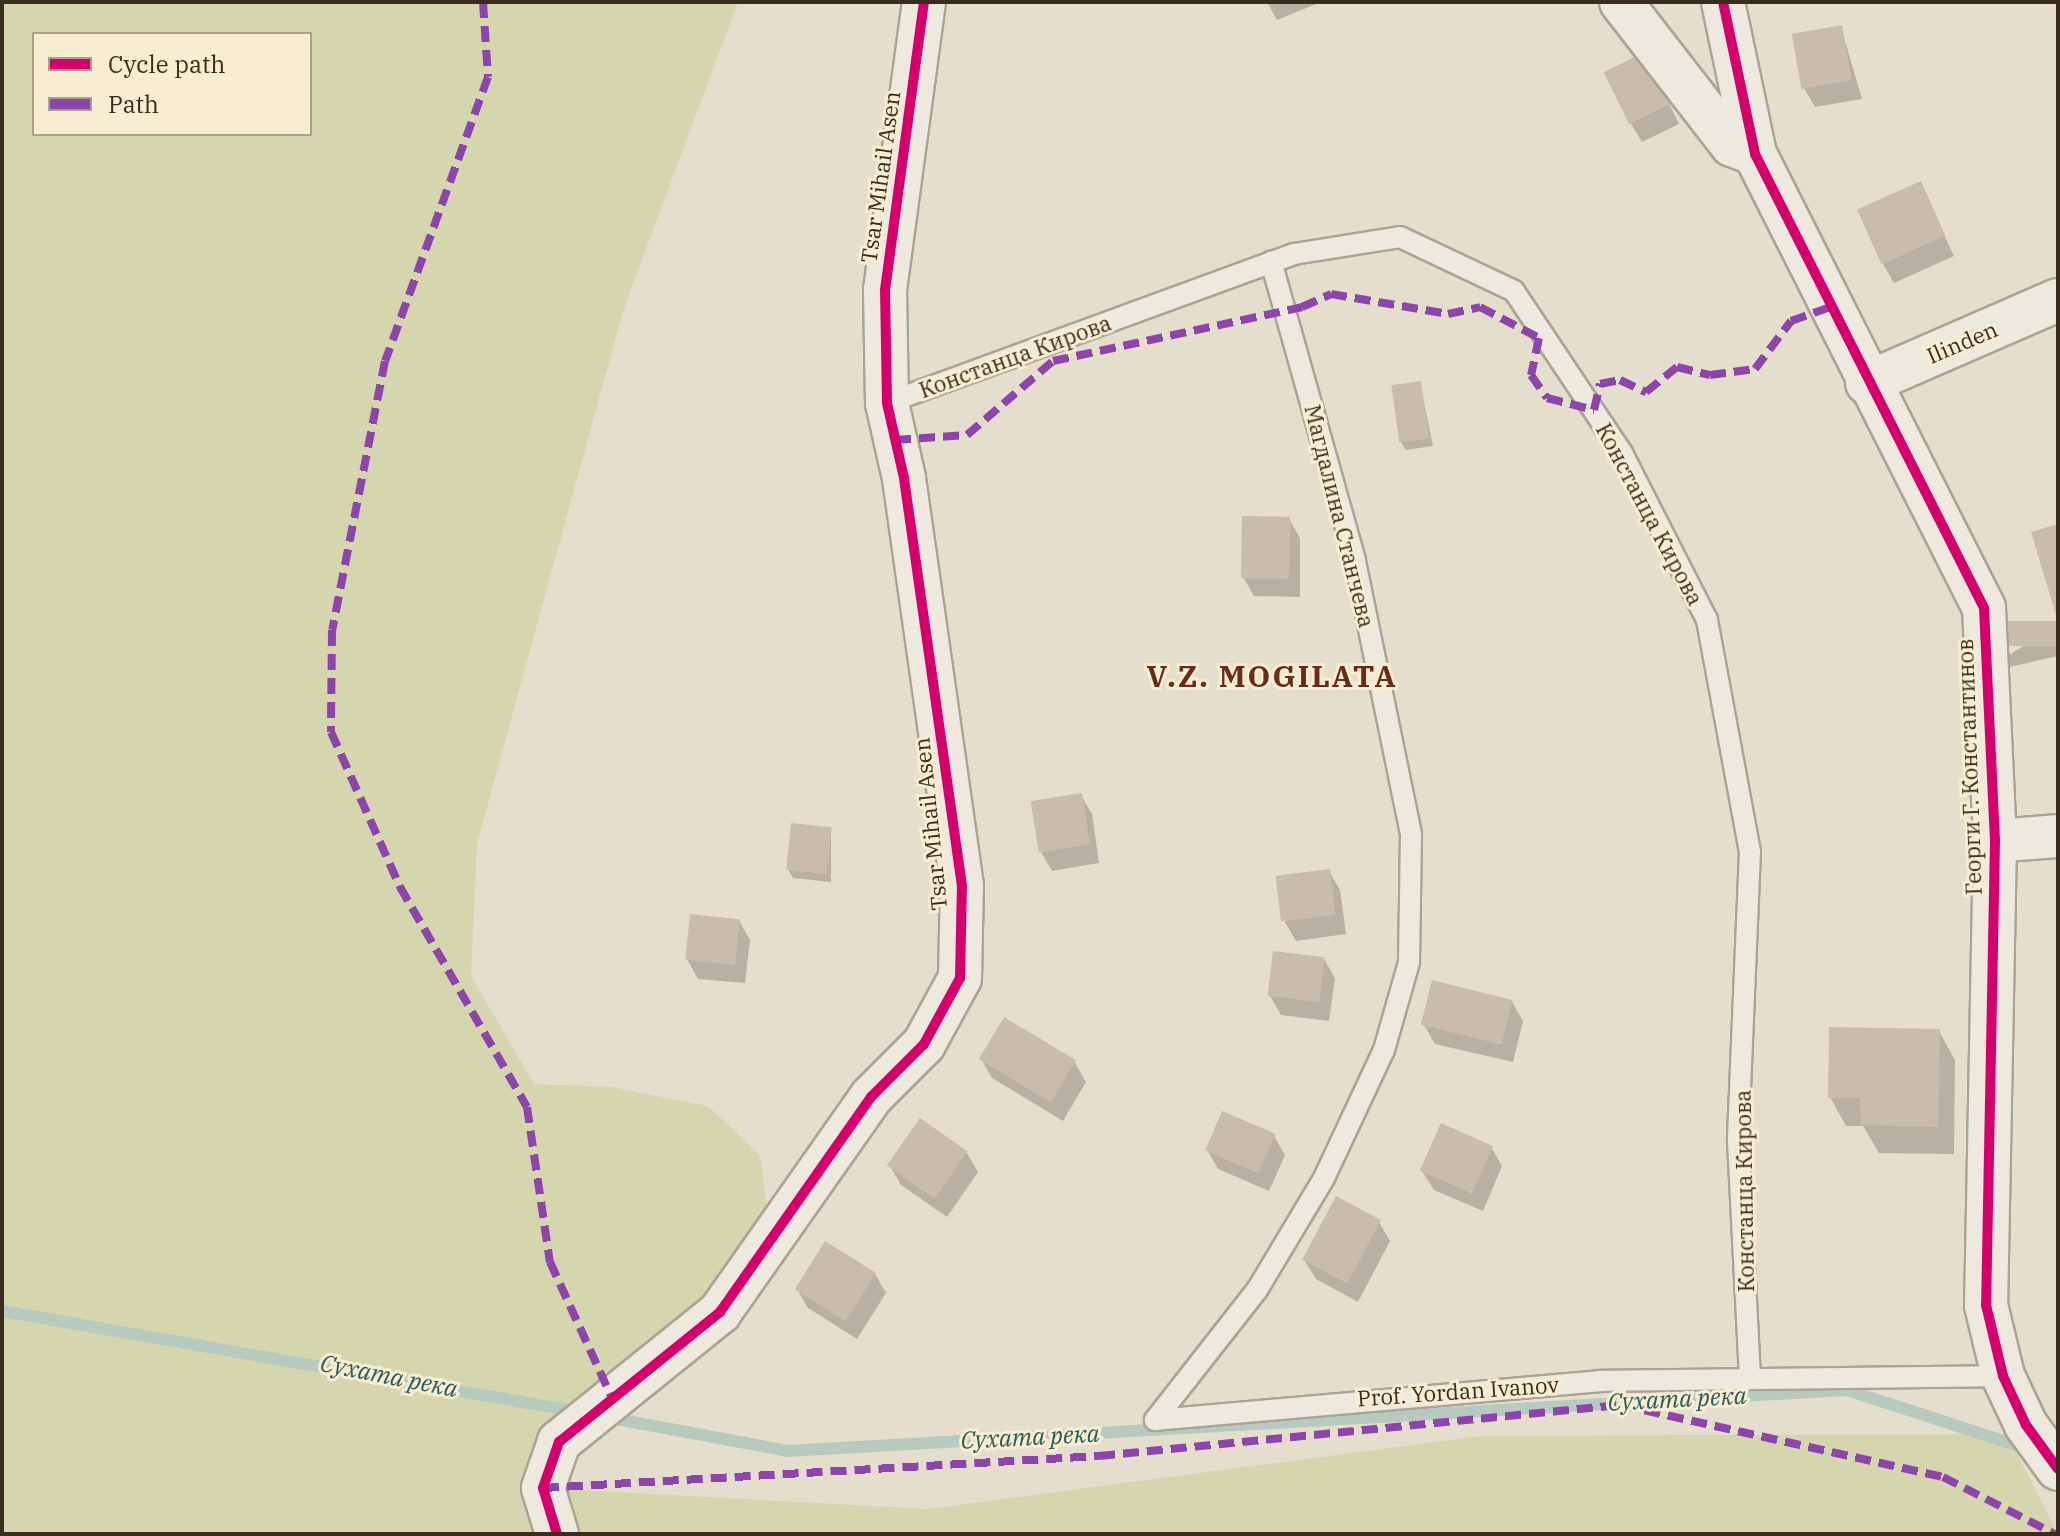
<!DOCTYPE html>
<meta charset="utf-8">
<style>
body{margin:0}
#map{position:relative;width:2060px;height:1536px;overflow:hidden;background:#e6decc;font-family:"IBM Plex Serif",serif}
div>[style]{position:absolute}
.green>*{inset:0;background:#d5d6ae}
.shadow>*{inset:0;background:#0003}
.stream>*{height:12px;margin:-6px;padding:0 6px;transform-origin:6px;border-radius:6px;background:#b8cabf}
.building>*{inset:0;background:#cabcad;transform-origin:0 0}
.roads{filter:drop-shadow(2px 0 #aba396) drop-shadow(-2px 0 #aba396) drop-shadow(0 2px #aba396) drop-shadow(0 -2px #aba396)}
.service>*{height:20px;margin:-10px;padding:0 10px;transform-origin:10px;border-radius:10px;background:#ede9df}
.minor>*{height:42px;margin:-21px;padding:0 21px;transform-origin:21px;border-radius:21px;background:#ede9df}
.quiet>*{height:8px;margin-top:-4px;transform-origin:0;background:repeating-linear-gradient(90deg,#8e44ad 0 16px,transparent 0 24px)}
.cycleway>*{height:10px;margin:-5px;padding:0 5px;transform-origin:5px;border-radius:5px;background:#d6006c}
span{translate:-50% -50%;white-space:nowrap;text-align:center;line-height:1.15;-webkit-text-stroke:6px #f7edd2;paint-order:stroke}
.street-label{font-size:22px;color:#3a2c1d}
.water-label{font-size:24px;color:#2c5a58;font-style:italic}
.district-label{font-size:30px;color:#682c1a;font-weight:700;letter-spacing:2px}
.frame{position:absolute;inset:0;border:4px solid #3a2c1d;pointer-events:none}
.legend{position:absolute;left:32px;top:32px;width:280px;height:104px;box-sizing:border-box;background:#f7edd2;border:2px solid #aba08a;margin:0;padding:10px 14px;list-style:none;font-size:24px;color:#3a2c1d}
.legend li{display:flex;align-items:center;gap:16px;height:40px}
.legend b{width:40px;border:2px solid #aba08a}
</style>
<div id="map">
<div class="green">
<div style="clip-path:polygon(evenodd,2px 2px,738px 2px,623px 311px,477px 844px,471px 976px,534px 1084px,612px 1087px,708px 1106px,760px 1155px,773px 1250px,544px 1488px,928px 1509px,1480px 1436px,2007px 1434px,2058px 1534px,2px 1534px,2px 2px,34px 34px,310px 34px,310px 134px,34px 134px,34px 34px)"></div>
</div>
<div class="shadow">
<div style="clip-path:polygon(1267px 2px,1321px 2px,1277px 20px)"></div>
<div style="clip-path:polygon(1841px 27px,1862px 99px,1815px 107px,1804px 88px)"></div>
<div style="clip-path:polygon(1655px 74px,1679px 124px,1642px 142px,1631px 124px)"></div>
<div style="clip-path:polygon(1920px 184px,1954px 256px,1894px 283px,1883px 264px)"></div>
<div style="clip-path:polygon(1420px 383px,1433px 446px,1406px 450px,1400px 441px)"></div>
<div style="clip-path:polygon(1289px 519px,1300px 538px,1300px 597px,1254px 596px,1243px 577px)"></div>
<div style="clip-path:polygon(2058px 625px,2058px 656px,2009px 667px,2004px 658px)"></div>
<div style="clip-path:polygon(1081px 795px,1092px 814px,1099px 863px,1052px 871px,1041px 852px)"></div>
<div style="clip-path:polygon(831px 829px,831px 882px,793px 878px,788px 869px)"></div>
<div style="clip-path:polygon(1329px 871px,1340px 890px,1346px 934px,1296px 941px,1285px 922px)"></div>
<div style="clip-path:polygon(739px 921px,750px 940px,745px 983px,698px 979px,687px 959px)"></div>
<div style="clip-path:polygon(1324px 959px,1335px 978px,1329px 1021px,1281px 1015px,1270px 996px)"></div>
<div style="clip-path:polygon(1512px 1002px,1523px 1021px,1513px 1062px,1435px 1044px,1424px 1025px)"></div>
<div style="clip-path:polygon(1939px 1031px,1955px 1060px,1954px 1154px,1879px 1153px,1863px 1126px,1846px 1126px,1830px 1097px)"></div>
<div style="clip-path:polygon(981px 1059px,1075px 1063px,1086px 1082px,1063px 1121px,992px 1078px)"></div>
<div style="clip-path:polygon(1274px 1136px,1285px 1155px,1269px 1191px,1218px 1169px,1207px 1150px)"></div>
<div style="clip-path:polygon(1491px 1147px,1502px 1166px,1483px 1211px,1434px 1190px,1422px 1171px)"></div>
<div style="clip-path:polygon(967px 1153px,978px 1172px,947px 1217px,901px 1185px,890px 1166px)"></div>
<div style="clip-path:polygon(1379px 1222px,1390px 1241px,1358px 1302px,1316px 1279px,1304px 1260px)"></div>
<div style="clip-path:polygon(875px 1274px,886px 1293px,857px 1339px,808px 1308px,797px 1289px)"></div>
</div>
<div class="stream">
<div style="left:2px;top:1311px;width:586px;rotate:9.93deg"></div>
<div style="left:605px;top:1417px;width:186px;rotate:10.5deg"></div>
<div style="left:788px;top:1451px;width:1061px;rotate:-3.3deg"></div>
<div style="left:1847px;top:1390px;width:190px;rotate:18.1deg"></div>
</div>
<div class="building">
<div style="left:1842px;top:25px;width:56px;height:51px;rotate:80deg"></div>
<div style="left:1645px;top:52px;width:58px;height:46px;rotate:64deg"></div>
<div style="left:1921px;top:181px;width:60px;height:70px;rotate:66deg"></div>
<div style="left:1421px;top:381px;width:58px;height:30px;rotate:82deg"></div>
<div style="left:1242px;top:516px;width:48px;height:62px;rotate:1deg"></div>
<div style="clip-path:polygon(2058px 524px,2058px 615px,2056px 615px,2031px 532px)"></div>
<div style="left:2058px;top:621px;width:25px;height:64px;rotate:90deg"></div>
<div style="left:1082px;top:793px;width:52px;height:52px;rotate:81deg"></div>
<div style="left:791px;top:823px;width:41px;height:47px;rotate:6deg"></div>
<div style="left:1330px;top:869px;width:46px;height:55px;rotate:83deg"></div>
<div style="left:690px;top:914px;width:50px;height:46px;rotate:6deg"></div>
<div style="left:1273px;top:951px;width:52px;height:45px;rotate:7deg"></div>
<div style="left:1432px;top:980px;width:83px;height:46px;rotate:14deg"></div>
<div style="left:1004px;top:1017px;width:84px;height:49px;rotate:31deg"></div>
<div style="clip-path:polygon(1829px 1027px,1940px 1029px,1938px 1127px,1861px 1125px,1860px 1098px,1828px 1098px)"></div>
<div style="left:1222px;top:1111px;width:58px;height:43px;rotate:23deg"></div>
<div style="left:920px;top:1118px;width:58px;height:58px;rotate:35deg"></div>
<div style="left:1441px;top:1123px;width:57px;height:52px;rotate:24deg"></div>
<div style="left:1336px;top:1196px;width:51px;height:72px;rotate:28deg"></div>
<div style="left:825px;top:1241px;width:60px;height:57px;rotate:32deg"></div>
</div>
<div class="roads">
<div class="service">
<div style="left:887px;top:403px;width:433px;rotate:-20.1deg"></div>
<div style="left:1294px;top:254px;width:107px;rotate:-9.1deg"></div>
<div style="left:1400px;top:237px;width:126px;rotate:25.3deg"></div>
<div style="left:1514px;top:291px;width:195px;rotate:56.3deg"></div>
<div style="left:1622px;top:453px;width:187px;rotate:63deg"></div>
<div style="left:1707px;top:620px;width:235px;rotate:79.5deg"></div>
<div style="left:1750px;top:851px;width:290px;rotate:92.4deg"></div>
<div style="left:1738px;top:1141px;width:234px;rotate:87.1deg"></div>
<div style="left:1155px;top:1420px;width:165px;rotate:-51.9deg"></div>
<div style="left:1257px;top:1290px;width:131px;rotate:-59.1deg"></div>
<div style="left:1324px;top:1178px;width:141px;rotate:-64.9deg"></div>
<div style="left:1384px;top:1050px;width:91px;rotate:-74.1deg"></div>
<div style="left:1409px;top:962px;width:128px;rotate:-89.1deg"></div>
<div style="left:1411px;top:834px;width:280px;rotate:-101.6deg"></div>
<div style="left:1355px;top:560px;width:310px;rotate:-105.7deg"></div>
<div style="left:1155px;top:1420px;width:447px;rotate:-5deg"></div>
<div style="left:1600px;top:1381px;width:403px;rotate:-0.7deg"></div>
</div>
<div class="minor">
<div style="left:1621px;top:2px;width:181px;rotate:52.2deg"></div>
<div style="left:1732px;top:145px;width:25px;rotate:21deg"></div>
<div style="left:1723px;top:2px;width:155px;rotate:78.1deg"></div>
<div style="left:1755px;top:154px;width:508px;rotate:63.23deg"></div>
<div style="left:1984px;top:608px;width:233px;rotate:87.3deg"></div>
<div style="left:1995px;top:841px;width:464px;rotate:91.1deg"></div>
<div style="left:1986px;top:1305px;width:73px;rotate:76.5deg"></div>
<div style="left:2003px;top:1376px;width:54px;rotate:64.9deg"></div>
<div style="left:2026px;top:1425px;width:54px;rotate:54deg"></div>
<div style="left:1867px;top:383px;width:208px;rotate:-23.5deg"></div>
<div style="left:1995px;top:841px;width:63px;rotate:-4.5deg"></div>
<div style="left:557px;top:1534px;width:48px;rotate:-106.9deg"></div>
<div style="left:543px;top:1488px;width:49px;rotate:-70.8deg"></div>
<div style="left:559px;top:1442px;width:207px;rotate:-38.9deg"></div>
<div style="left:720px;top:1312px;width:263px;rotate:-54.9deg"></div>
<div style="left:871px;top:1097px;width:75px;rotate:-45deg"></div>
<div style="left:924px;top:1044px;width:75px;rotate:-61.4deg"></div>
<div style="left:960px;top:978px;width:92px;rotate:-88.8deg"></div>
<div style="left:962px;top:886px;width:412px;rotate:-98.1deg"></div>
<div style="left:904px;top:478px;width:77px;rotate:-102.8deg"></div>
<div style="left:887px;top:403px;width:113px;rotate:-91deg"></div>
<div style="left:885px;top:290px;width:291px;rotate:-82.3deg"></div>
</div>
</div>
<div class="quiet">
<div style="left:483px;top:2px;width:75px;rotate:86.2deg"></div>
<div style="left:488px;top:77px;width:302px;rotate:109.9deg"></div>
<div style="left:385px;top:361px;width:274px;rotate:101.1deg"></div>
<div style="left:332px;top:630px;width:102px;rotate:90.6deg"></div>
<div style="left:331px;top:732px;width:170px;rotate:66deg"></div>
<div style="left:400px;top:887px;width:254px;rotate:60deg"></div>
<div style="left:527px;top:1107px;width:157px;rotate:81.6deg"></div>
<div style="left:550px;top:1262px;width:149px;rotate:65.5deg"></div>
<div style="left:895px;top:440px;width:72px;rotate:-4deg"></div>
<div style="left:967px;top:435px;width:113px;rotate:-40.7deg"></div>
<div style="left:1053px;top:361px;width:255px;rotate:-12.2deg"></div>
<div style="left:1302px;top:307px;width:32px;rotate:-24deg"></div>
<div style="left:1331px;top:294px;width:119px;rotate:9.7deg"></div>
<div style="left:1448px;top:314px;width:33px;rotate:-12deg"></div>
<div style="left:1480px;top:307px;width:67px;rotate:27.7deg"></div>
<div style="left:1539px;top:338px;width:38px;rotate:102deg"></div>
<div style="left:1531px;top:375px;width:28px;rotate:55deg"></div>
<div style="left:1547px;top:398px;width:49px;rotate:14.3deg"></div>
<div style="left:1594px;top:410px;width:27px;rotate:-77deg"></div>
<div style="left:1600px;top:384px;width:20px;rotate:-11deg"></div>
<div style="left:1620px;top:380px;width:29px;rotate:25deg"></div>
<div style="left:1646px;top:392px;width:40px;rotate:-39deg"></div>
<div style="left:1677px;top:367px;width:34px;rotate:14deg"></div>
<div style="left:1710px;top:375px;width:45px;rotate:-7.6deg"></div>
<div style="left:1755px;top:369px;width:60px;rotate:-53.1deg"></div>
<div style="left:1791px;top:321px;width:41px;rotate:-19.7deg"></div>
<div style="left:543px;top:1488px;width:557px;rotate:-3.29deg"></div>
<div style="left:1099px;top:1456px;width:524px;rotate:-5.58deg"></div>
<div style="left:1621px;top:1405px;width:330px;rotate:12.6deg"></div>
<div style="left:1943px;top:1477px;width:126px;rotate:27deg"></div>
</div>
<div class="cycleway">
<div style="left:1723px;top:2px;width:155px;rotate:78.1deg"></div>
<div style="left:1755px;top:154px;width:508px;rotate:63.23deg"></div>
<div style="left:1984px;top:608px;width:233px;rotate:87.3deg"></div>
<div style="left:1995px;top:841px;width:464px;rotate:91.1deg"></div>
<div style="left:1986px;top:1305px;width:73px;rotate:76.5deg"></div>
<div style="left:2003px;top:1376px;width:54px;rotate:64.9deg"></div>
<div style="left:2026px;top:1425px;width:54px;rotate:54deg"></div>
<div style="left:557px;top:1534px;width:48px;rotate:-106.9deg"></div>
<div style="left:543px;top:1488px;width:49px;rotate:-70.8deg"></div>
<div style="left:559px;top:1442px;width:207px;rotate:-38.9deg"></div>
<div style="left:720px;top:1312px;width:263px;rotate:-54.9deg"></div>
<div style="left:871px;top:1097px;width:75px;rotate:-45deg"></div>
<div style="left:924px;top:1044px;width:75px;rotate:-61.4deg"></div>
<div style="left:960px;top:978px;width:92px;rotate:-88.8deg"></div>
<div style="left:962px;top:886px;width:412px;rotate:-98.1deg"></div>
<div style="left:904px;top:478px;width:77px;rotate:-102.8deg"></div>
<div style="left:887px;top:403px;width:113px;rotate:-91deg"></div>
<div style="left:885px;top:290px;width:291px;rotate:-82.3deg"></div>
</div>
<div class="street-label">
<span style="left:880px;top:177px;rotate:-82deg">Tsar Mihail Asen</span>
<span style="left:1962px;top:342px;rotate:-23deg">Ilinden</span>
<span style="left:1015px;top:356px;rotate:-20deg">Констанца Кирова</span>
<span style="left:1650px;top:514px;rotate:62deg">Констанца Кирова</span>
<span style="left:1340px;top:516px;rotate:76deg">Магдалина Станчева</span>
<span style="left:1969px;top:767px;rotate:-92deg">Георги Г. Константинов</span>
<span style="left:930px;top:824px;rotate:-96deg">Tsar Mihail Asen</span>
<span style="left:1744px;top:1191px;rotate:-91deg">Констанца Кирова</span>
<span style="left:1458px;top:1391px;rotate:-4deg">Prof. Yordan Ivanov</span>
</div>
<div class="water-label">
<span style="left:389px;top:1376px;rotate:11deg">Сухата река</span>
<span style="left:1677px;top:1399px;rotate:-3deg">Сухата река</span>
<span style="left:1030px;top:1437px;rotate:-3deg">Сухата река</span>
</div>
<div class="district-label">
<span style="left:1272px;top:676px">V.Z. MOGILATA</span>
</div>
<div class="frame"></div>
<ul class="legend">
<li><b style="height:10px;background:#d6006c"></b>Cycle path</li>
<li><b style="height:10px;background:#8e44ad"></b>Path</li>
</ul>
</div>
